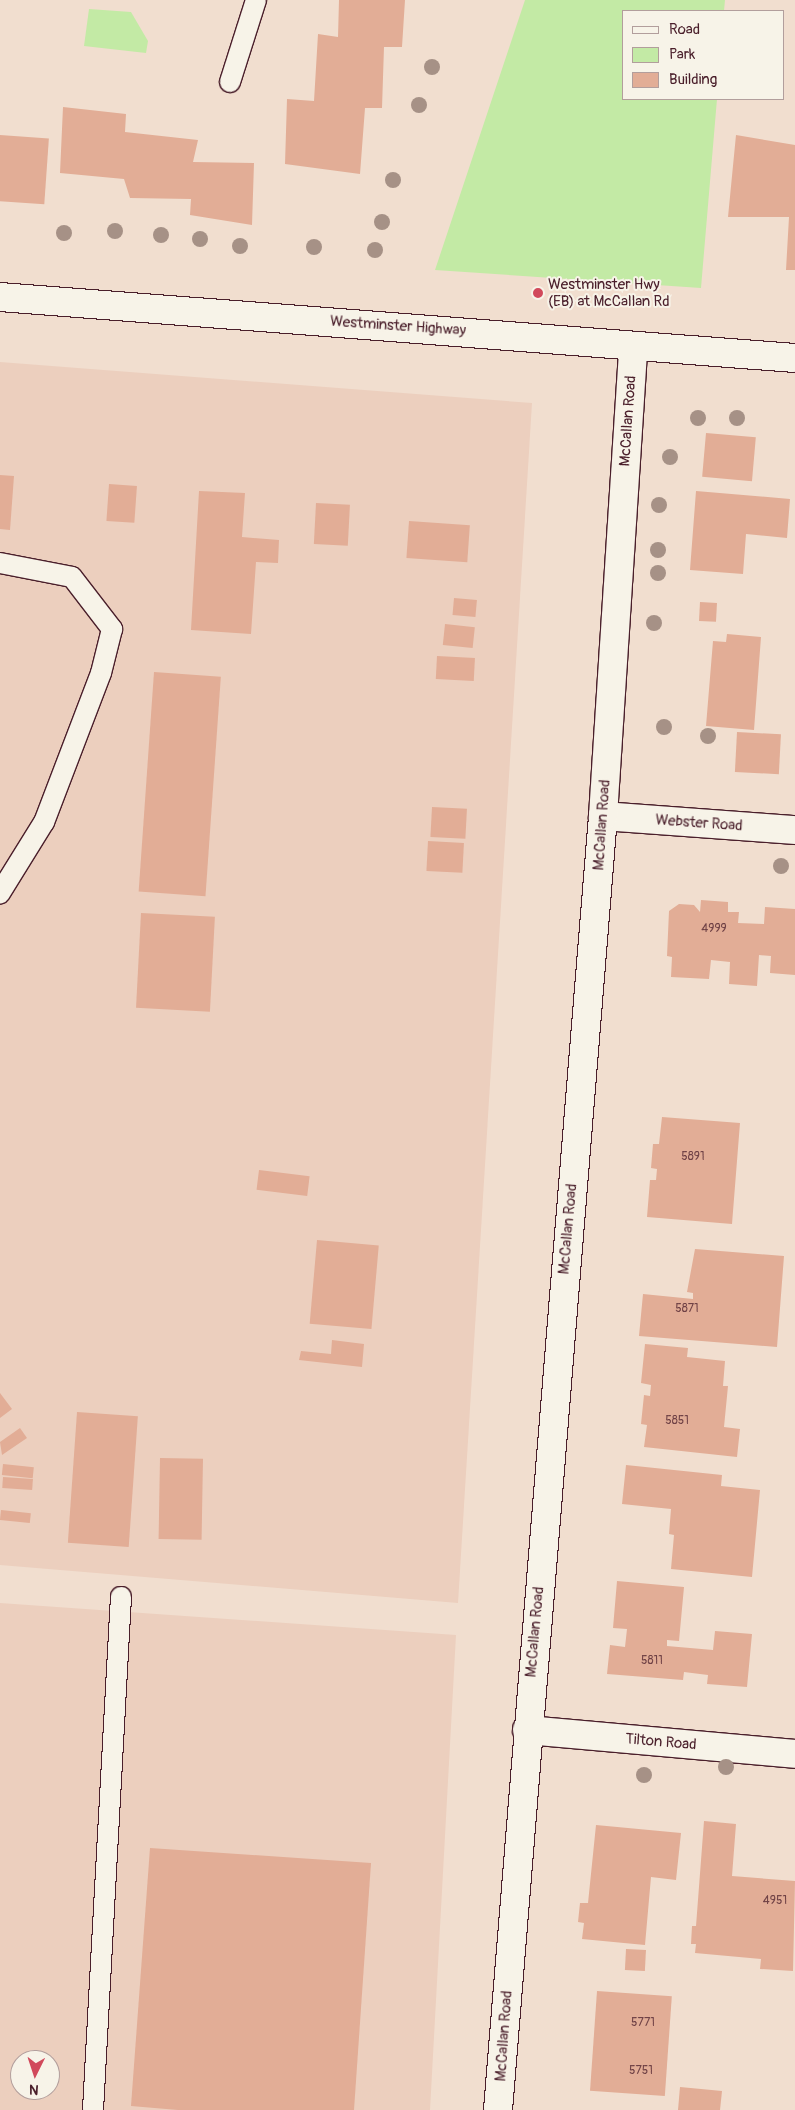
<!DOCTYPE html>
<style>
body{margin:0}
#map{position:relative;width:795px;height:2110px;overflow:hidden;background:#f1decf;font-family:Pangolin,sans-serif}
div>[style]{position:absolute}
.built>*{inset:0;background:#eccfbe}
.green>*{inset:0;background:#c3eaa5}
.building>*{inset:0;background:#e2ad96;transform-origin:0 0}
.roads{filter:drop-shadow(1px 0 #4a1f2b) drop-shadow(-1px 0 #4a1f2b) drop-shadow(0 1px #4a1f2b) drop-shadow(0 -1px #4a1f2b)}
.lane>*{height:20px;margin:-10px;padding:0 10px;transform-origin:10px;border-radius:10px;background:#f7f3e8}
.street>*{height:28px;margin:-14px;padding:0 14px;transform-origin:14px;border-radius:14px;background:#f7f3e8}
.secondary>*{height:28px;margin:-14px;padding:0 14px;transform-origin:14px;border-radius:14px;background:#f7f3e8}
.trees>*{width:16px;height:16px;margin:-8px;border-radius:50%;background:#a69186}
.dots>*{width:14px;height:14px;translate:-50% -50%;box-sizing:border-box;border:2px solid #f7f3e8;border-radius:50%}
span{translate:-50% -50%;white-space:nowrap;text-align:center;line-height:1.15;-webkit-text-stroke:4px #f7f3e8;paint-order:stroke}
.number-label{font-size:12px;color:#704246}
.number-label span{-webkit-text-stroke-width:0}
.poi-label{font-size:15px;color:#4a1f2b}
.left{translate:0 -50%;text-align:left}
.street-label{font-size:15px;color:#4a1f2b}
.legend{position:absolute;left:622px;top:10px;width:162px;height:90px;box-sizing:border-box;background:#f7f3e8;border:1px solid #b29e9c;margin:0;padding:6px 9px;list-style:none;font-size:15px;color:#4a1f2b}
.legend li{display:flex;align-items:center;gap:10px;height:25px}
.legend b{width:25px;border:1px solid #b29e9c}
.north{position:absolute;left:10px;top:2050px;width:50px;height:50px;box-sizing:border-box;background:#f7f3e8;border:1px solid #b29e9c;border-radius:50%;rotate:184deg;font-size:14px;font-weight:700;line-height:20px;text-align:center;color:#4a1f2b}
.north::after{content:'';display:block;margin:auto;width:18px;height:22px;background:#d1495b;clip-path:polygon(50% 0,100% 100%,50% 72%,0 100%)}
</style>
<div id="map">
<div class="built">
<div style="clip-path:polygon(0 362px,532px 403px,458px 1603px,0 1565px)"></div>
<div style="clip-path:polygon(evenodd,0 1603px,456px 1635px,430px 2110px,0 2110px,0 1603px,20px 2060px,50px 2060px,50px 2090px,20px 2090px,20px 2060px)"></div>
</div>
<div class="green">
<div style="clip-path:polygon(525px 0,725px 0,724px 11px,624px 11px,624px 99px,717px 99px,701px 288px,435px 270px)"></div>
<div style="clip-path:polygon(89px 9px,131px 12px,148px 41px,146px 53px,84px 46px)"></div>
</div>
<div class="building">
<div style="clip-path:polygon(339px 0,405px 0,402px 47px,384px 47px,382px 108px,365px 108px,360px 174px,285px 164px,287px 99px,314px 101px,318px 34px,338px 37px)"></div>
<div style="clip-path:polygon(63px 107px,126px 114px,125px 132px,198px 140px,193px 162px,254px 163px,252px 225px,190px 215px,191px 199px,130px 198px,124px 179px,60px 173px)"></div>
<div style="left:0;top:135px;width:49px;height:66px;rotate:4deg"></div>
<div style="clip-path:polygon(736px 135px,795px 145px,795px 270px,786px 270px,789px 217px,728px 217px)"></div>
<div style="left:706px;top:433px;width:50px;height:44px;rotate:5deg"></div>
<div style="clip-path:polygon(0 475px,14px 476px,10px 530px,0 529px)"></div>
<div style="left:109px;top:484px;width:28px;height:37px;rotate:4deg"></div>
<div style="clip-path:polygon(199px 491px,245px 493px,242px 537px,279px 540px,278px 563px,256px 562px,251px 634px,191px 630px)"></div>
<div style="clip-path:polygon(696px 491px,790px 499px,787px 538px,746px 534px,743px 574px,690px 570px)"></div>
<div style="left:316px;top:503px;width:34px;height:41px;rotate:3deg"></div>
<div style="left:409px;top:521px;width:61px;height:37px;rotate:4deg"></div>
<div style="left:454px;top:598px;width:23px;height:17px;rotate:5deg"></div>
<div style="left:700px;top:602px;width:17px;height:19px;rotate:3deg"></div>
<div style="left:445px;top:624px;width:30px;height:21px;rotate:6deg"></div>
<div style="clip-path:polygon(727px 634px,761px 637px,754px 730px,706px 726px,713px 641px,726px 642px)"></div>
<div style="left:437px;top:656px;width:38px;height:23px;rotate:3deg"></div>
<div style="left:154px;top:672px;width:67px;height:220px;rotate:4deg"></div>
<div style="left:737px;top:732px;width:44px;height:40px;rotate:3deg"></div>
<div style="left:432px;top:807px;width:35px;height:30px;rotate:3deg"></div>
<div style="left:428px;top:841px;width:36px;height:30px;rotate:3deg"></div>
<div style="clip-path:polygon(701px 900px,728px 902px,728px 912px,739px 912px,738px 923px,764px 924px,765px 907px,795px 909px,795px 975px,770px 973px,771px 956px,759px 955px,757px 986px,729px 984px,730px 962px,711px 960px,709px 979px,671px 977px,672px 957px,667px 956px,669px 911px,679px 904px,694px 905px,700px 912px)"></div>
<div style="left:141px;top:913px;width:74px;height:95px;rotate:3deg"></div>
<div style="clip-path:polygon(662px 1117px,740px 1123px,732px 1224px,647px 1217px,650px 1180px,656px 1180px,657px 1169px,651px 1168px,653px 1144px,659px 1144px)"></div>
<div style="left:259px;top:1170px;width:51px;height:20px;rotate:7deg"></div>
<div style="left:317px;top:1240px;width:62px;height:84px;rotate:5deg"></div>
<div style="clip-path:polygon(695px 1249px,784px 1256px,777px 1347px,639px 1336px,643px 1294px,693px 1299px,693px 1293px,687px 1292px)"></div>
<div style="clip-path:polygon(332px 1340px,364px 1344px,362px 1367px,299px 1360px,301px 1351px,331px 1354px)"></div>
<div style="clip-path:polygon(645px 1344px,688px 1348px,687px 1357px,725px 1361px,723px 1386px,728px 1386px,724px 1427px,740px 1429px,737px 1457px,644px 1447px,647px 1425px,641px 1424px,644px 1395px,650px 1396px,651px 1385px,641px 1383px)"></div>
<div style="clip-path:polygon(0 1393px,12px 1409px,0 1418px)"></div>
<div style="left:77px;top:1412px;width:61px;height:131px;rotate:4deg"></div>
<div style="clip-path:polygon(20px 1428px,27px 1438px,2px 1455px,0 1442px)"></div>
<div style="left:160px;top:1458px;width:43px;height:81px;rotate:1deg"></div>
<div style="left:3px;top:1464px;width:31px;height:11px;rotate:6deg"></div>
<div style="clip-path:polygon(626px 1465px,722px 1475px,721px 1486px,760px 1490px,752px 1577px,671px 1569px,674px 1535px,669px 1534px,671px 1509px,622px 1504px)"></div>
<div style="left:3px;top:1477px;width:30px;height:11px;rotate:4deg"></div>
<div style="left:1px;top:1510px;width:30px;height:10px;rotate:6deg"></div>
<div style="clip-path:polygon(617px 1581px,684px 1587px,679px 1641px,667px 1640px,667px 1646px,713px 1650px,715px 1631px,752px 1634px,747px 1687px,707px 1684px,708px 1675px,684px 1672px,683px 1680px,607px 1674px,610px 1645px,625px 1647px,627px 1629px,613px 1628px)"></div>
<div style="clip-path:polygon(704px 1821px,736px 1824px,732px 1876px,795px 1881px,793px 1971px,760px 1969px,761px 1959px,695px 1953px,696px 1944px,691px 1944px,692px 1926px,696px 1926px)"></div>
<div style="clip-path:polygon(596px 1825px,681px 1833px,676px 1880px,651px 1877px,645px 1945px,582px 1939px,584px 1923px,578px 1922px,580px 1903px,588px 1903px)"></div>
<div style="clip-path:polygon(150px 1848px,371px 1863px,354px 2110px,178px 2110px,131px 2106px)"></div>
<div style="left:626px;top:1949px;width:20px;height:21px;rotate:3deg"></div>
<div style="left:597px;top:1991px;width:75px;height:100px;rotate:4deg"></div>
<div style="clip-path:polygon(680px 2087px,722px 2091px,720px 2110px,678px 2110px)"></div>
</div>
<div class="roads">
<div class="lane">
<div style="left:230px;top:82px;width:86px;rotate:-72.4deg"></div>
<div style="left:0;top:563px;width:73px;rotate:11deg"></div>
<div style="left:72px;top:577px;width:66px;rotate:52.4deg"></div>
<div style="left:112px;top:629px;width:45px;rotate:104deg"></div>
<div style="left:101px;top:673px;width:160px;rotate:110.9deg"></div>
<div style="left:44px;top:822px;width:84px;rotate:121.8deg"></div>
<div style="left:93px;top:2110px;width:514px;rotate:-86.88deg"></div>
</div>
<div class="street">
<div style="left:603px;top:816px;width:193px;rotate:4.2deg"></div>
<div style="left:527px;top:1730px;width:269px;rotate:5.1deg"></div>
<div style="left:498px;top:2110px;width:1298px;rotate:-85.36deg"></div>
<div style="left:603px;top:816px;width:470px;rotate:-86.3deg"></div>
</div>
<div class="secondary">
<div style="left:0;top:297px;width:797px;rotate:4.39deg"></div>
</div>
</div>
<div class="trees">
<div style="left:432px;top:67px"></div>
<div style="left:419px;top:105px"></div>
<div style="left:393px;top:180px"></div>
<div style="left:382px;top:222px"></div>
<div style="left:115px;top:231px"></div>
<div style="left:64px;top:233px"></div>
<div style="left:161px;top:235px"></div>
<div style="left:200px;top:239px"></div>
<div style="left:240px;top:246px"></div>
<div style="left:314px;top:247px"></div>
<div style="left:375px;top:250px"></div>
<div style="left:698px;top:418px"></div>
<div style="left:737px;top:418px"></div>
<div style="left:670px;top:457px"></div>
<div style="left:659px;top:505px"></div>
<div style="left:658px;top:550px"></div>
<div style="left:658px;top:573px"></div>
<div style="left:654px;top:623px"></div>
<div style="left:664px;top:727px"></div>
<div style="left:708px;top:736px"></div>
<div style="left:781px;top:866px"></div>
<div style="left:726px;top:1767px"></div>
<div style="left:644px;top:1775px"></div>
</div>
<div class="dots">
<div style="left:538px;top:293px;background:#d1495b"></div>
</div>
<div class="number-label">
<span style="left:714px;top:929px">4999</span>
<span style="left:693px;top:1157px">5891</span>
<span style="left:687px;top:1309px">5871</span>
<span style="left:677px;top:1421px">5851</span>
<span style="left:652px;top:1661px">5811</span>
<span style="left:775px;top:1901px">4951</span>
<span style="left:643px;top:2023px">5771</span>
<span style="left:641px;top:2071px">5751</span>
</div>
<div class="poi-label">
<span class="left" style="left:548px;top:293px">Westminster Hwy<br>(EB) at McCallan Rd</span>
</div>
<div class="street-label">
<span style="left:398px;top:326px;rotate:4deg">Westminster Highway</span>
<span style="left:628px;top:421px;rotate:-86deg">McCallan Road</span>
<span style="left:699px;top:823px;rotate:4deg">Webster Road</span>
<span style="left:602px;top:825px;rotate:-86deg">McCallan Road</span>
<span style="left:568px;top:1229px;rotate:-85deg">McCallan Road</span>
<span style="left:535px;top:1632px;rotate:-85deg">McCallan Road</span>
<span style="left:661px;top:1742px;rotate:5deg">Tilton Road</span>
<span style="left:504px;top:2036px;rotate:-86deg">McCallan Road</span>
</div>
<ul class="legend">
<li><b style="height:6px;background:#f7f3e8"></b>Road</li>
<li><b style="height:14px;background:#c3eaa5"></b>Park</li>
<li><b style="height:14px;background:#e2ad96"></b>Building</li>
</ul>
<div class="north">N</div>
</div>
